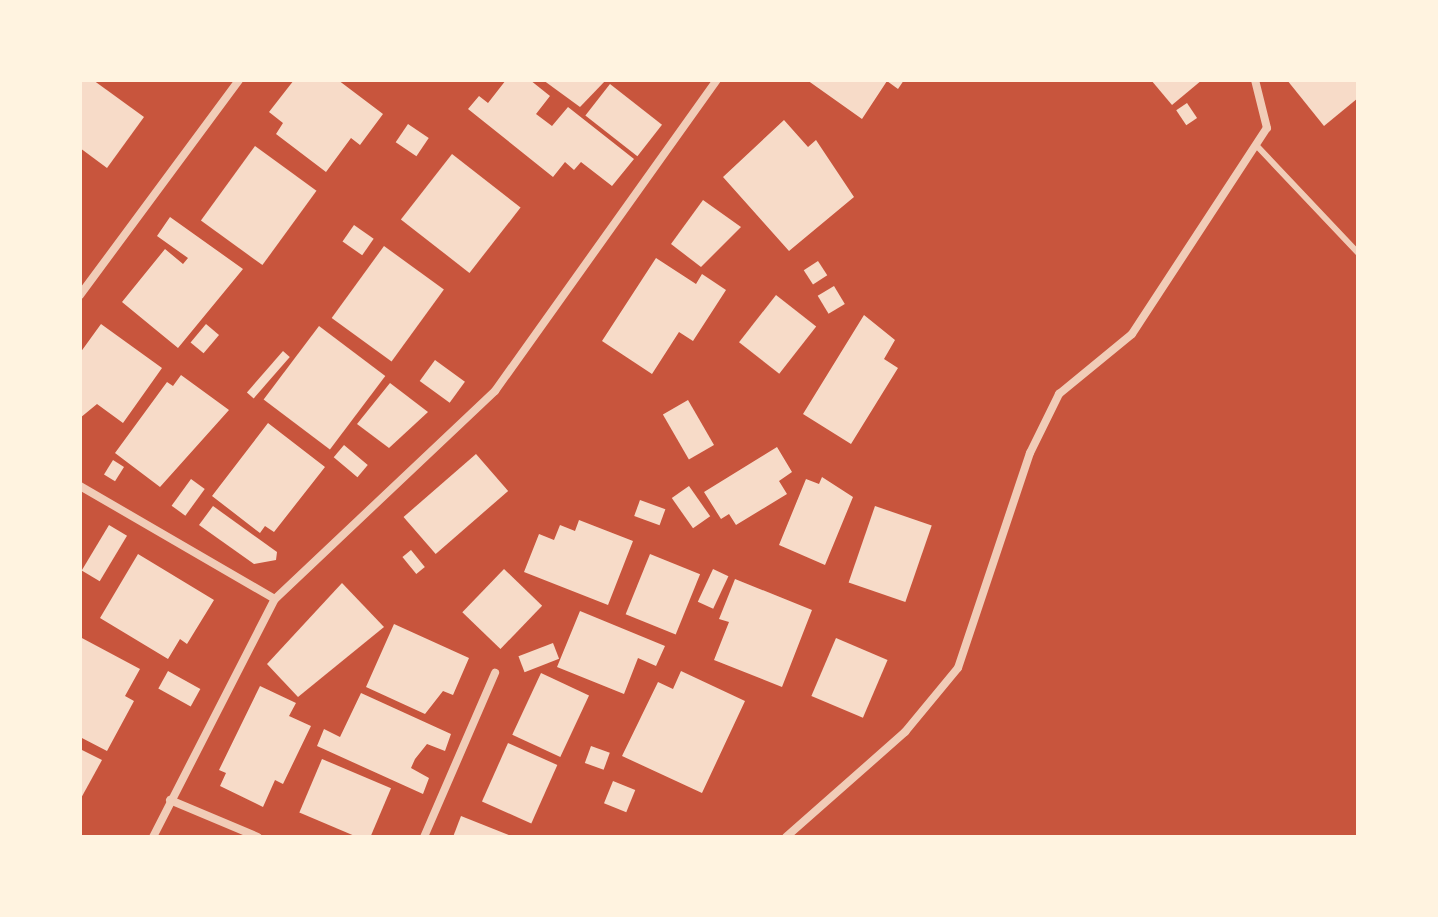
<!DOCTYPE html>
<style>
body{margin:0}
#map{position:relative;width:1438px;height:917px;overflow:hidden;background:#c8553d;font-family:"Source Sans 3",sans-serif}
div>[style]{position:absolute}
.building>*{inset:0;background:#f7dbc8;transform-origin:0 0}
.service>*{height:6px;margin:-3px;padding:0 3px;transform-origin:3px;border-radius:3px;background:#f1ccb7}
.minor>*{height:8px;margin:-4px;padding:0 4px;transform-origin:4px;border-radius:4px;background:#f1ccb7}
span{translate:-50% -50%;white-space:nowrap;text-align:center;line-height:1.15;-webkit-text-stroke:6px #fff3e0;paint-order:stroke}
.frame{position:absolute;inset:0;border:82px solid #fff3e0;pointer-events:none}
</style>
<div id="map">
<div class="building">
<div style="clip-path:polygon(80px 80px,93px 80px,144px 117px,107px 168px,80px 148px)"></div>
<div style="clip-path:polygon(294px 80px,338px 80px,383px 114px,360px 145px,351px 138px,326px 172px,276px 134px,283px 123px,269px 112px)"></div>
<div style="clip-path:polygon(506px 80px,530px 80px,550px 96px,536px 114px,552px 126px,568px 107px,634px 159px,612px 186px,581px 162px,574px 170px,565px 162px,553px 177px,468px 109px,479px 96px,488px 103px)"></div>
<div style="clip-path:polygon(543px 80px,606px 80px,580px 107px)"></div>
<div style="clip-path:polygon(807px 80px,904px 80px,898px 89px,887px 81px,862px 119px)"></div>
<div style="clip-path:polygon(1151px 80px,1202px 80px,1172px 105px)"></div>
<div style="clip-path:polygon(1287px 80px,1358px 80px,1358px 98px,1324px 126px)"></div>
<div style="left:610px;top:84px;width:66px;height:40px;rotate:38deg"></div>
<div style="left:1187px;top:103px;width:18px;height:13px;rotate:56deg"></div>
<div style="clip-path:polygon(784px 120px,808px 147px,816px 140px,854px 197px,789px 251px,723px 177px)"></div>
<div style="left:408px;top:124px;width:25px;height:22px;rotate:34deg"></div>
<div style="left:255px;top:146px;width:76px;height:92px;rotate:36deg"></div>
<div style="left:452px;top:154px;width:87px;height:83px;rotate:38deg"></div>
<div style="clip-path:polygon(703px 200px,741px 227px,701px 267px,671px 244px)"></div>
<div style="clip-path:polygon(170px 217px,243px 269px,178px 348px,122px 302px,165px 249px,183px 264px,188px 258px,157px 236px)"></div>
<div style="left:354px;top:225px;width:24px;height:20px;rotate:35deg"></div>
<div style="left:384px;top:246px;width:74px;height:89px;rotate:36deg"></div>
<div style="clip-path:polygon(656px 258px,696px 284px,702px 274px,726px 290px,693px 341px,679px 332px,652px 374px,602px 341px)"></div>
<div style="left:818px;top:261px;width:17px;height:17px;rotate:57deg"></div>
<div style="left:834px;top:286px;width:21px;height:19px;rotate:59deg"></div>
<div style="left:776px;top:295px;width:51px;height:60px;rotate:38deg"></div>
<div style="clip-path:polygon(864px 315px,895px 340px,884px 359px,898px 368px,851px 444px,803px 414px)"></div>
<div style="clip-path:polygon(101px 324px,162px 368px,123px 423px,97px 404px,80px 418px,80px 353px)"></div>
<div style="left:206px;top:324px;width:17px;height:24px;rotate:40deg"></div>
<div style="left:319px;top:326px;width:83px;height:92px;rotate:37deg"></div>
<div style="left:283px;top:351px;width:9px;height:55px;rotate:41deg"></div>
<div style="left:435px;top:360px;width:37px;height:26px;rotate:36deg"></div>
<div style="clip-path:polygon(181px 375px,229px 410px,160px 487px,115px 453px,167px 382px,173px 386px)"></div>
<div style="clip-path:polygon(390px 383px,428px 412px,389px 448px,357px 424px)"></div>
<div style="left:688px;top:400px;width:52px;height:29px;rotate:60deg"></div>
<div style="clip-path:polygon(268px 423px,325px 467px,274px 532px,265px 526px,260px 533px,212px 496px)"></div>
<div style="left:344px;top:445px;width:31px;height:16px;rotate:40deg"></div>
<div style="clip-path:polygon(777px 447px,792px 472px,779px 481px,787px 494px,736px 525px,729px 514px,721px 519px,704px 492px)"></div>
<div style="left:476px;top:454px;width:49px;height:96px;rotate:49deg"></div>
<div style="left:113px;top:460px;width:13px;height:17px;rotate:32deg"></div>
<div style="clip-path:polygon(822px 477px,853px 497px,825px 565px,779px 545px,806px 479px,819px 484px)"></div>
<div style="left:191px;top:479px;width:17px;height:33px;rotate:36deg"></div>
<div style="left:689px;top:486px;width:37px;height:21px;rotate:55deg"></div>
<div style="left:640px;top:500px;width:27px;height:17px;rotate:20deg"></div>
<div style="clip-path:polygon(213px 506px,277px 552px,276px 560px,254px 564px,199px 525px)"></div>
<div style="left:875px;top:506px;width:60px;height:81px;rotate:19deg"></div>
<div style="clip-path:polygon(579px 520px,633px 541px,608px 605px,524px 572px,539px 534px,554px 540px,560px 525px,575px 531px)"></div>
<div style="left:109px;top:525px;width:21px;height:53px;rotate:31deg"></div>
<div style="left:411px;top:550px;width:22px;height:11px;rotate:51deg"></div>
<div style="clip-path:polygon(138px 554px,214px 600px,187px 644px,180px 639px,168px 659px,100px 618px)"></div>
<div style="left:650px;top:554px;width:54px;height:65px;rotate:22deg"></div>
<div style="left:504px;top:569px;width:53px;height:60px;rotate:44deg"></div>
<div style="left:713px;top:569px;width:17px;height:36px;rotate:25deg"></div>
<div style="clip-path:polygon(735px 579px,812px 610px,782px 687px,714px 660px,729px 622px,719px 619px)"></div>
<div style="clip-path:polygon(342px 583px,384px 627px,298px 697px,267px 664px)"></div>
<div style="clip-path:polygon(580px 611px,665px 646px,656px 666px,638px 658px,624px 694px,557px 667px)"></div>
<div style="clip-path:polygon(394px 624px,469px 658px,453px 695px,443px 691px,425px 714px,366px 687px)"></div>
<div style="clip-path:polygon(80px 637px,140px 669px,125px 696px,134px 701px,107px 751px,80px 737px)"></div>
<div style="left:836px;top:638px;width:56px;height:63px;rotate:23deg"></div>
<div style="left:553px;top:643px;width:17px;height:37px;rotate:69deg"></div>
<div style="left:168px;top:671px;width:37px;height:20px;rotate:29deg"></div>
<div style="clip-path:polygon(681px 671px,745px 701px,702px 793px,622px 756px,658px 682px,673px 689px)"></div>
<div style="left:541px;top:673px;width:53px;height:68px;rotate:25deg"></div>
<div style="clip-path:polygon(260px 686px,296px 703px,289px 716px,311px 726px,283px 784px,275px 780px,263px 807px,220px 786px,226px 773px,219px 770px)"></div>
<div style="clip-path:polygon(361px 693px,451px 734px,445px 751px,427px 744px,415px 759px,411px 768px,429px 778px,423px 794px,317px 746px,324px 729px,340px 737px)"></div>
<div style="left:508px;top:743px;width:54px;height:64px;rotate:24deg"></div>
<div style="left:591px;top:746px;width:20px;height:18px;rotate:20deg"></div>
<div style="clip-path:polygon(80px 749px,102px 760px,80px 800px)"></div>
<div style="left:322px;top:759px;width:75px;height:58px;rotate:23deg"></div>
<div style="left:613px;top:781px;width:24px;height:24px;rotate:22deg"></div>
<div style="clip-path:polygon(461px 816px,514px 837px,453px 837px)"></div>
</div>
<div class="service">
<div style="left:1256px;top:145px;width:149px;rotate:46.6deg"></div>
</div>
<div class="minor">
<div style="left:80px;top:295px;width:267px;rotate:-53.5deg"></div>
<div style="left:80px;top:486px;width:225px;rotate:30.1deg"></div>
<div style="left:170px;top:800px;width:95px;rotate:22.8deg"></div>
<div style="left:153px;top:837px;width:267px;rotate:-62.9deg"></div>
<div style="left:275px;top:599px;width:303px;rotate:-43.4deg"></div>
<div style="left:495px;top:391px;width:382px;rotate:-54.5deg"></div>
<div style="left:424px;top:837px;width:179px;rotate:-66.6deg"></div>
<div style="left:786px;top:837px;width:159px;rotate:-41.4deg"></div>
<div style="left:905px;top:732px;width:83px;rotate:-50.4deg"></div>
<div style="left:958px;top:668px;width:227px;rotate:-71.5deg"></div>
<div style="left:1030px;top:453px;width:66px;rotate:-63.8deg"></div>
<div style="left:1059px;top:394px;width:94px;rotate:-39.4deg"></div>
<div style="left:1132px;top:334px;width:246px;rotate:-56.8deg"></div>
<div style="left:1267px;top:128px;width:49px;rotate:-104deg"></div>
</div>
<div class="frame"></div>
</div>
